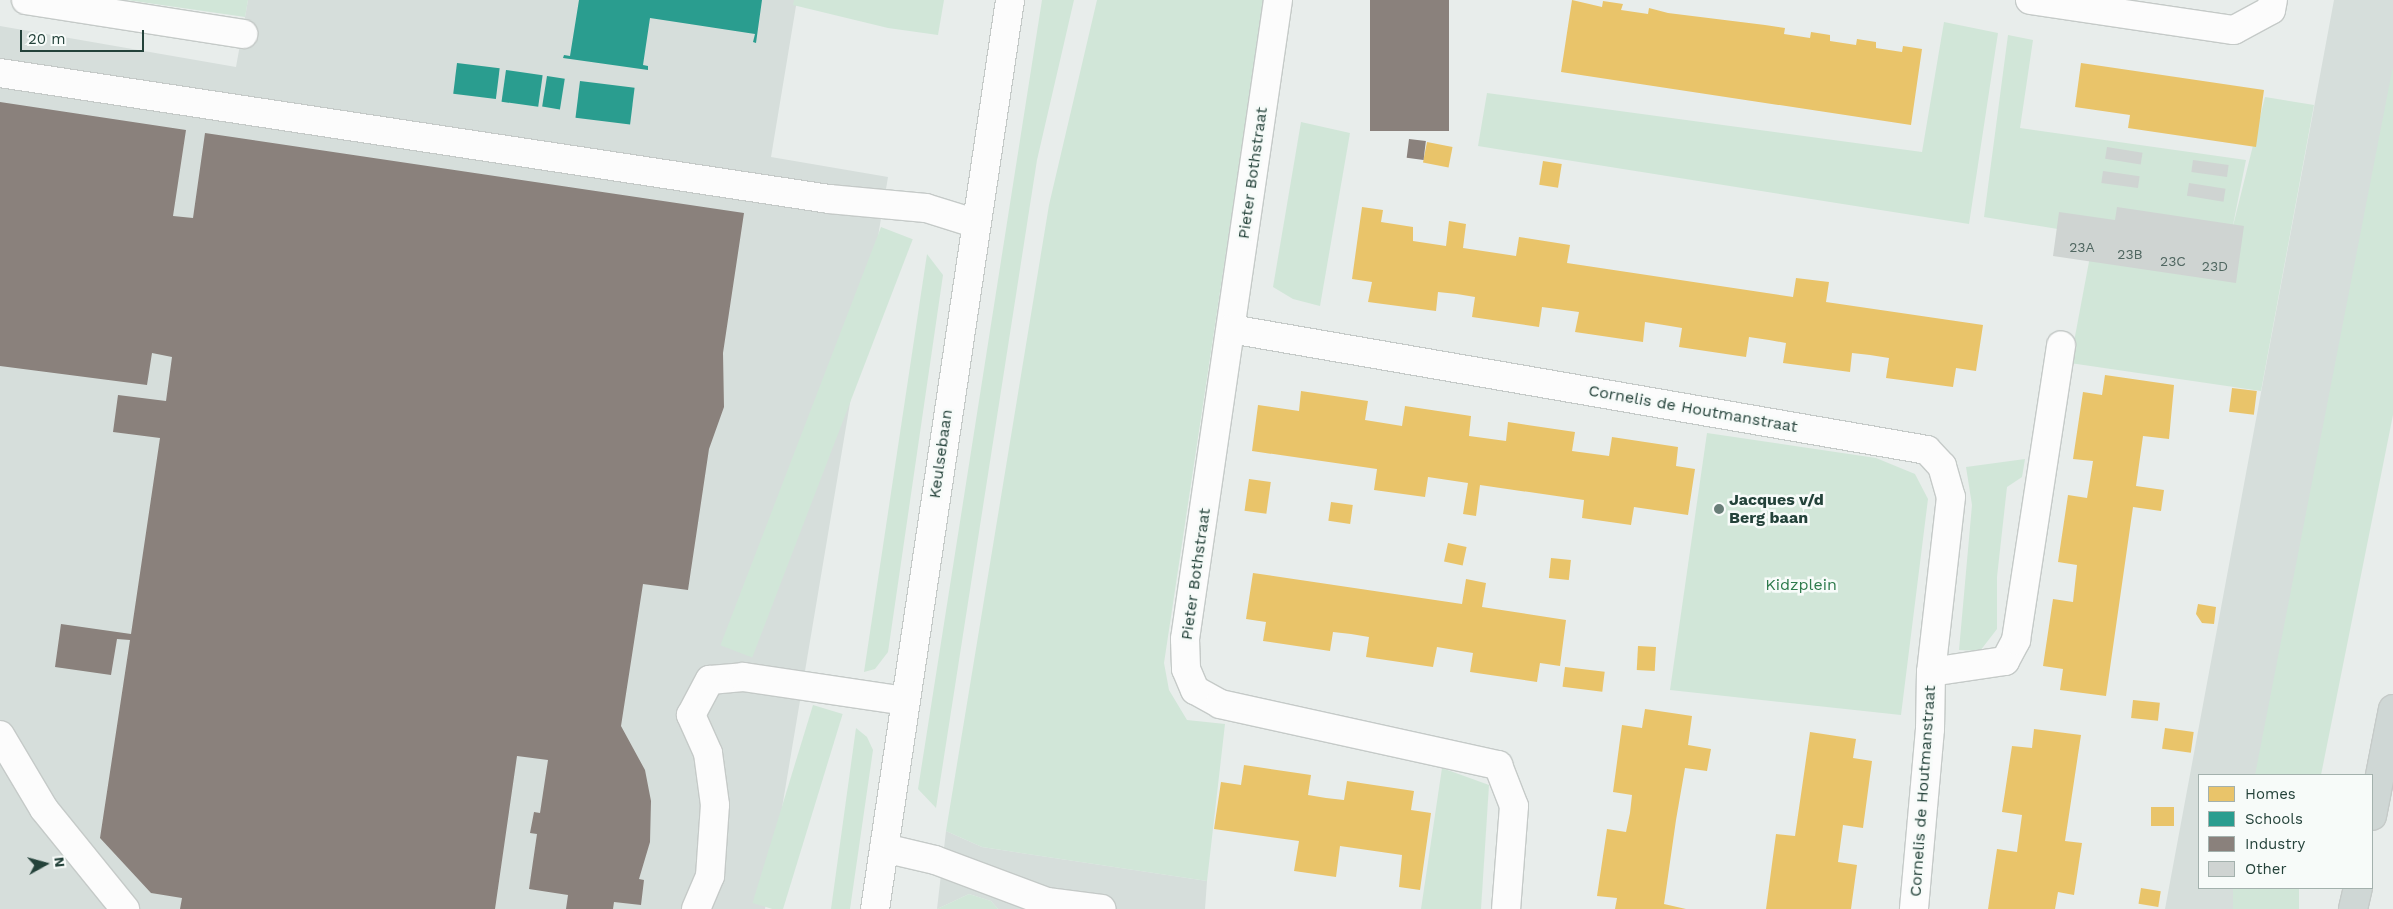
<!DOCTYPE html>
<style>
body{margin:0}
#map{position:relative;width:2393px;height:909px;overflow:hidden;background:#e8edeb;font-family:"Work Sans",sans-serif}
div>[style]{position:absolute}
.built>*{inset:0;background:#d6dedb}
.green>*{inset:0;background:#d1e6d8;transform-origin:0 0}
.homes>*{inset:0;background:#e9c46a;transform-origin:0 0}
.schools>*{inset:0;background:#2a9d8f;transform-origin:0 0}
.industry>*{inset:0;background:#8a817c;transform-origin:0 0}
.building>*{inset:0;background:#cfd4d2;transform-origin:0 0}
.roads{filter:drop-shadow(1px 0 #c5cac8) drop-shadow(-1px 0 #c5cac8) drop-shadow(0 1px #c5cac8) drop-shadow(0 -1px #c5cac8)}
.minor>*{height:28px;margin:-14px;padding:0 14px;transform-origin:14px;border-radius:14px;background:#fcfcfc}
.major>*{height:28px;margin:-14px;padding:0 14px;transform-origin:14px;border-radius:14px;background:#cfd7d5}
.dots>*{width:14px;height:14px;translate:-50% -50%;box-sizing:border-box;border:2px solid #f7fbf9;border-radius:50%}
span{translate:-50% -50%;white-space:nowrap;text-align:center;line-height:1.15;-webkit-text-stroke:5px #f7fbf9;paint-order:stroke}
.number-label{font-size:14px;color:#506761}
.number-label span{-webkit-text-stroke-width:0}
.street-label{font-size:16px;color:#24423a}
.poi-label{font-size:16px;color:#24423a;font-weight:700}
.left{translate:0 -50%;text-align:left}
.park-label{font-size:16px;color:#2d7a4b}
.legend{position:absolute;left:2198px;top:774px;width:175px;height:115px;box-sizing:border-box;background:#f7fbf9;border:1px solid #a3b1ad;margin:0;padding:6px 9px;list-style:none;font-size:15px;color:#24423a}
.legend li{display:flex;align-items:center;gap:10px;height:25px}
.legend b{width:25px;border:1px solid #a3b1ad}
.north{position:absolute;left:20px;top:839px;width:50px;height:50px;-webkit-text-stroke:4px #f7fbf9;paint-order:stroke;rotate:83deg;font-size:14px;font-weight:700;line-height:20px;text-align:center;color:#24423a}
.north::after{content:'';display:block;margin:auto;width:18px;height:22px;background:#24423a;clip-path:polygon(50% 0,100% 100%,50% 72%,0 100%)}
.scale{position:absolute;left:20px;top:30px;width:124px;height:22px;box-sizing:border-box;border:2px solid #24423a;border-top:0;padding-left:6px;font-size:15px;line-height:18px;white-space:nowrap;color:#24423a;-webkit-text-stroke:4px #f7fbf9;paint-order:stroke}
</style>
<div id="map">
<div class="built">
<div style="clip-path:polygon(248px 0,797px 0,771px 157px,888px 177px,765px 909px,0 909px,0 26px,236px 67px)"></div>
<div style="clip-path:polygon(2334px 0,2393px 0,2393px 163px,2275px 775px,2199px 775px,2199px 888px,2254px 888px,2250px 909px,2165px 909px)"></div>
<div style="clip-path:polygon(946px 831px,982px 847px,1207px 881px,1205px 909px,998px 909px,991px 901px,969px 894px,937px 909px)"></div>
</div>
<div class="green">
<div style="clip-path:polygon(127px 0,248px 0,245px 17px)"></div>
<div style="clip-path:polygon(794px 0,944px 0,938px 35px,888px 28px,793px 5px)"></div>
<div style="clip-path:polygon(1042px 0,1074px 0,1037px 160px,936px 808px,918px 789px)"></div>
<div style="clip-path:polygon(1097px 0,1264px 0,1164px 663px,1169px 690px,1187px 720px,1225px 724px,1207px 881px,982px 847px,946px 831px,1049px 205px)"></div>
<div style="clip-path:polygon(1944px 22px,1998px 33px,1969px 224px,1478px 146px,1487px 93px,1922px 152px)"></div>
<div style="clip-path:polygon(2008px 35px,2033px 40px,2020px 128px,2246px 160px,2232px 230px,2265px 97px,2314px 105px,2261px 391px,2070px 363px,2094px 235px,1984px 217px)"></div>
<div style="clip-path:polygon(2393px 66px,2393px 415px,2321px 775px,2255px 775px)"></div>
<div style="clip-path:polygon(1301px 122px,1350px 133px,1320px 306px,1293px 299px,1273px 287px)"></div>
<div style="left:881px;top:227px;width:34px;height:448px;rotate:21deg"></div>
<div style="clip-path:polygon(927px 254px,943px 275px,888px 652px,875px 669px,864px 672px)"></div>
<div style="clip-path:polygon(1707px 433px,1876px 458px,1915px 474px,1928px 499px,1901px 715px,1670px 690px)"></div>
<div style="clip-path:polygon(2025px 459px,2022px 477px,2007px 487px,1997px 577px,1997px 629px,1980px 651px,1959px 650px,1972px 505px,1966px 467px)"></div>
<div style="left:813px;top:705px;width:31px;height:207px;rotate:17deg"></div>
<div style="clip-path:polygon(856px 728px,867px 737px,873px 750px,850px 909px,831px 909px)"></div>
<div style="clip-path:polygon(1442px 768px,1489px 785px,1481px 909px,1421px 909px)"></div>
<div style="left:2233px;top:888px;width:66px;height:21px"></div>
<div style="clip-path:polygon(969px 894px,991px 901px,998px 909px,937px 909px)"></div>
</div>
<div class="homes">
<div style="clip-path:polygon(1572px 0,1602px 7px,1603px 1px,1623px 4px,1621px 10px,1648px 14px,1649px 8px,1668px 13px,1765px 25px,1785px 28px,1784px 34px,1810px 38px,1811px 32px,1830px 35px,1830px 41px,1856px 45px,1857px 39px,1876px 42px,1876px 48px,1902px 52px,1903px 46px,1922px 49px,1911px 125px,1561px 72px)"></div>
<div style="clip-path:polygon(2081px 63px,2264px 90px,2256px 147px,2128px 128px,2130px 115px,2075px 107px)"></div>
<div style="left:1427px;top:142px;width:26px;height:21px;rotate:11deg"></div>
<div style="left:1543px;top:161px;width:19px;height:24px;rotate:9deg"></div>
<div style="clip-path:polygon(1362px 207px,1383px 210px,1381px 222px,1413px 227px,1413px 241px,1446px 246px,1449px 221px,1466px 224px,1463px 248px,1516px 256px,1519px 237px,1570px 245px,1567px 263px,1793px 297px,1796px 278px,1829px 282px,1826px 302px,1983px 325px,1976px 371px,1956px 368px,1953px 387px,1886px 378px,1889px 358px,1870px 355px,1852px 353px,1850px 372px,1783px 363px,1786px 343px,1769px 340px,1749px 337px,1746px 357px,1679px 347px,1682px 328px,1664px 325px,1645px 322px,1643px 342px,1575px 332px,1579px 312px,1542px 307px,1539px 327px,1472px 317px,1475px 297px,1457px 294px,1438px 292px,1436px 311px,1368px 302px,1372px 282px,1352px 279px)"></div>
<div style="clip-path:polygon(2105px 375px,2174px 385px,2169px 439px,2143px 436px,2136px 486px,2164px 490px,2161px 511px,2133px 507px,2106px 696px,2060px 690px,2063px 669px,2043px 666px,2053px 599px,2073px 602px,2077px 565px,2058px 562px,2068px 495px,2087px 498px,2090px 480px,2093px 461px,2073px 459px,2083px 392px,2102px 395px)"></div>
<div style="left:2232px;top:388px;width:25px;height:24px;rotate:7deg"></div>
<div style="clip-path:polygon(1301px 391px,1368px 401px,1365px 420px,1402px 426px,1405px 406px,1471px 416px,1469px 436px,1506px 441px,1508px 422px,1575px 432px,1572px 451px,1609px 456px,1612px 437px,1678px 447px,1676px 466px,1695px 469px,1688px 515px,1634px 507px,1631px 525px,1582px 518px,1584px 500px,1480px 485px,1476px 516px,1463px 514px,1468px 483px,1428px 477px,1425px 497px,1374px 490px,1377px 469px,1252px 451px,1258px 405px,1299px 411px)"></div>
<div style="left:1249px;top:479px;width:22px;height:32px;rotate:8deg"></div>
<div style="left:1331px;top:502px;width:22px;height:19px;rotate:8deg"></div>
<div style="left:1448px;top:543px;width:19px;height:19px;rotate:12deg"></div>
<div style="left:1551px;top:558px;width:20px;height:20px;rotate:6deg"></div>
<div style="clip-path:polygon(1253px 573px,1462px 604px,1466px 579px,1486px 583px,1482px 607px,1566px 620px,1560px 666px,1540px 663px,1537px 682px,1470px 672px,1473px 653px,1437px 647px,1433px 667px,1366px 657px,1369px 637px,1351px 634px,1333px 632px,1330px 651px,1263px 641px,1266px 622px,1246px 619px)"></div>
<div style="clip-path:polygon(2198px 604px,2216px 607px,2214px 624px,2202px 623px,2196px 614px)"></div>
<div style="left:1638px;top:646px;width:18px;height:24px;rotate:3deg"></div>
<div style="left:1565px;top:667px;width:40px;height:20px;rotate:7deg"></div>
<div style="left:2133px;top:700px;width:27px;height:18px;rotate:6deg"></div>
<div style="clip-path:polygon(1645px 709px,1692px 716px,1688px 745px,1711px 749px,1707px 771px,1685px 768px,1676px 820px,1664px 904px,1686px 909px,1615px 909px,1617px 898px,1597px 896px,1607px 829px,1626px 832px,1630px 813px,1632px 795px,1613px 792px,1622px 725px,1642px 728px)"></div>
<div style="left:2165px;top:728px;width:29px;height:21px;rotate:8deg"></div>
<div style="clip-path:polygon(2034px 729px,2081px 735px,2065px 841px,2082px 843px,2074px 895px,2058px 892px,2055px 909px,1988px 909px,1997px 849px,2017px 852px,2022px 815px,2002px 812px,2012px 746px,2032px 748px)"></div>
<div style="clip-path:polygon(1810px 732px,1856px 739px,1853px 758px,1872px 761px,1863px 828px,1843px 825px,1838px 862px,1857px 865px,1851px 909px,1766px 909px,1776px 834px,1795px 836px)"></div>
<div style="clip-path:polygon(1244px 765px,1311px 775px,1308px 795px,1326px 798px,1344px 800px,1347px 781px,1414px 791px,1411px 810px,1431px 813px,1420px 890px,1399px 887px,1402px 855px,1340px 846px,1336px 877px,1294px 871px,1299px 841px,1214px 829px,1221px 782px,1241px 785px)"></div>
<div style="left:2151px;top:807px;width:23px;height:19px"></div>
<div style="left:2141px;top:888px;width:20px;height:16px;rotate:9deg"></div>
</div>
<div class="schools">
<div style="clip-path:polygon(579px 0,762px 0,756px 43px,753px 42px,755px 34px,650px 18px,643px 65px,648px 66px,648px 70px,563px 58px,564px 55px,570px 56px)"></div>
<div style="left:457px;top:63px;width:43px;height:31px;rotate:7deg"></div>
<div style="left:506px;top:70px;width:37px;height:32px;rotate:8deg"></div>
<div style="left:547px;top:76px;width:18px;height:31px;rotate:9deg"></div>
<div style="left:580px;top:81px;width:55px;height:37px;rotate:7deg"></div>
</div>
<div class="industry">
<div style="left:1370px;top:0;width:79px;height:131px"></div>
<div style="clip-path:polygon(0 102px,186px 130px,173px 216px,193px 218px,205px 133px,744px 213px,723px 353px,724px 407px,709px 449px,688px 590px,643px 584px,621px 726px,645px 770px,651px 801px,650px 842px,639px 879px,644px 880px,641px 905px,614px 902px,613px 909px,566px 909px,568px 895px,529px 889px,537px 834px,530px 833px,534px 812px,540px 813px,548px 760px,517px 756px,495px 909px,180px 909px,182px 898px,151px 893px,100px 838px,130px 640px,117px 639px,111px 675px,55px 667px,61px 624px,131px 634px,160px 438px,113px 432px,118px 395px,166px 401px,172px 357px,152px 353px,147px 385px,0 366px)"></div>
<div style="left:1409px;top:139px;width:17px;height:19px;rotate:7deg"></div>
</div>
<div class="building">
<div style="left:2107px;top:147px;width:36px;height:12px;rotate:9deg"></div>
<div style="left:2193px;top:160px;width:36px;height:12px;rotate:8deg"></div>
<div style="left:2103px;top:171px;width:37px;height:12px;rotate:8deg"></div>
<div style="left:2189px;top:183px;width:37px;height:13px;rotate:9deg"></div>
<div style="clip-path:polygon(2117px 207px,2244px 226px,2236px 283px,2053px 256px,2059px 212px,2115px 220px)"></div>
</div>
<div class="roads">
<div class="minor">
<div style="left:26px;top:0;width:220px;rotate:8.9deg"></div>
<div style="left:1278px;top:0;width:646px;rotate:98.28deg"></div>
<div style="left:1185px;top:639px;width:30px;rotate:88deg"></div>
<div style="left:1186px;top:669px;width:23px;rotate:67deg"></div>
<div style="left:1195px;top:690px;width:29px;rotate:29deg"></div>
<div style="left:1220px;top:704px;width:285px;rotate:12.4deg"></div>
<div style="left:1498px;top:765px;width:44px;rotate:68.7deg"></div>
<div style="left:1514px;top:806px;width:103px;rotate:94.4deg"></div>
<div style="left:2030px;top:0;width:206px;rotate:8.4deg"></div>
<div style="left:2234px;top:30px;width:42px;rotate:-28.4deg"></div>
<div style="left:2271px;top:10px;width:10px;rotate:-79deg"></div>
<div style="left:0;top:73px;width:839px;rotate:8.64deg"></div>
<div style="left:829px;top:199px;width:97px;rotate:5.3deg"></div>
<div style="left:926px;top:208px;width:50px;rotate:17.4deg"></div>
<div style="left:1231px;top:329px;width:706px;rotate:9.86deg"></div>
<div style="left:1927px;top:450px;width:22px;rotate:47deg"></div>
<div style="left:1942px;top:466px;width:32px;rotate:74deg"></div>
<div style="left:1951px;top:497px;width:176px;rotate:96.5deg"></div>
<div style="left:1931px;top:672px;width:57px;rotate:91deg"></div>
<div style="left:1930px;top:729px;width:181px;rotate:95.1deg"></div>
<div style="left:1931px;top:672px;width:75px;rotate:-8.5deg"></div>
<div style="left:2005px;top:661px;width:24px;rotate:-62deg"></div>
<div style="left:2016px;top:640px;width:298px;rotate:-81.3deg"></div>
<div style="left:0;top:735px;width:86px;rotate:59.3deg"></div>
<div style="left:44px;top:809px;width:129px;rotate:51deg"></div>
<div style="left:884px;top:848px;width:52px;rotate:13.2deg"></div>
<div style="left:935px;top:860px;width:120px;rotate:20.6deg"></div>
<div style="left:1047px;top:902px;width:55px;rotate:7.3deg"></div>
<div style="left:696px;top:909px;width:36px;rotate:-67deg"></div>
<div style="left:710px;top:876px;width:71px;rotate:-86deg"></div>
<div style="left:715px;top:805px;width:52px;rotate:-97.7deg"></div>
<div style="left:708px;top:753px;width:42px;rotate:-114.1deg"></div>
<div style="left:691px;top:715px;width:40px;rotate:-62deg"></div>
<div style="left:710px;top:680px;width:33px;rotate:-5deg"></div>
<div style="left:743px;top:677px;width:164px;rotate:8.4deg"></div>
<div style="left:875px;top:909px;width:919px;rotate:-81.55deg"></div>
</div>
<div class="major">
<div style="left:2372px;top:816px;width:109px;rotate:-78.9deg"></div>
<div style="left:2353px;top:909px;width:22px;rotate:-77deg"></div>
</div>
</div>
<div class="dots">
<div style="left:1719px;top:509px;background:#697e78"></div>
</div>
<div class="number-label">
<span style="left:2082px;top:247px">23A</span>
<span style="left:2130px;top:254px">23B</span>
<span style="left:2173px;top:261px">23C</span>
<span style="left:2215px;top:266px">23D</span>
</div>
<div class="street-label">
<span style="left:1253px;top:173px;rotate:-82deg">Pieter Bothstraat</span>
<span style="left:1693px;top:409px;rotate:10deg">Cornelis de Houtmanstraat</span>
<span style="left:941px;top:454px;rotate:-82deg">Keulsebaan</span>
<span style="left:1196px;top:574px;rotate:-82deg">Pieter Bothstraat</span>
<span style="left:1923px;top:791px;rotate:-86deg">Cornelis de Houtmanstraat</span>
</div>
<div class="poi-label">
<span class="left" style="left:1729px;top:509px">Jacques v/d<br>Berg baan</span>
</div>
<div class="park-label">
<span style="left:1801px;top:585px">Kidzplein</span>
</div>
<ul class="legend">
<li><b style="height:14px;background:#e9c46a"></b>Homes</li>
<li><b style="height:14px;background:#2a9d8f"></b>Schools</li>
<li><b style="height:14px;background:#8a817c"></b>Industry</li>
<li><b style="height:14px;background:#cfd4d2"></b>Other</li>
</ul>
<div class="north">N</div>
<div class="scale">20 m</div>
</div>
